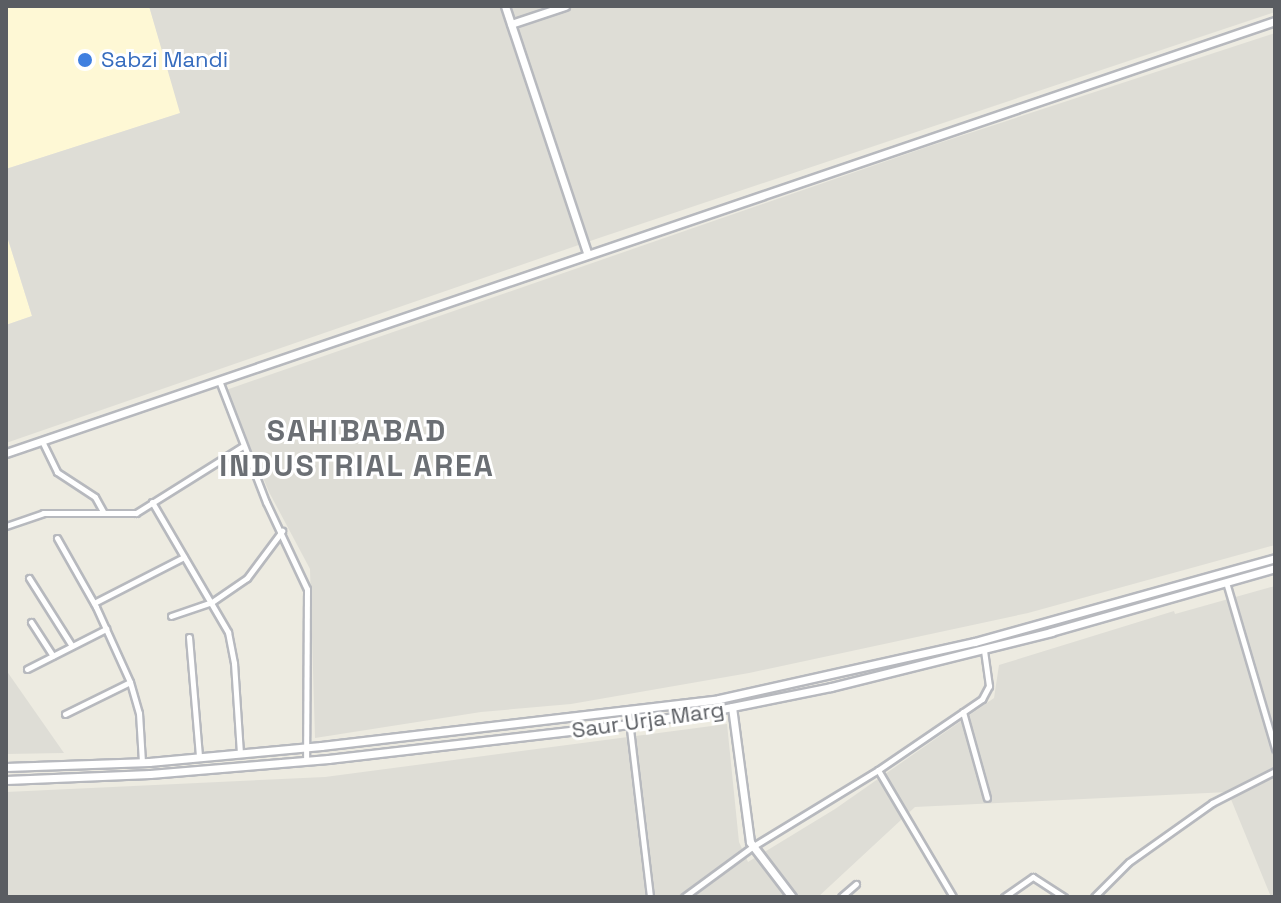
<!DOCTYPE html>
<style>
body{margin:0}
#map{position:relative;width:1281px;height:903px;overflow:hidden;background:#edebe1;font-family:"Space Grotesk",sans-serif}
div>[style]{position:absolute}
.commercial>*{inset:0;background:#fef8d5}
.industrial>*{inset:0;background:#deddd6}
.roads{filter:drop-shadow(2px 0 #b7b9be) drop-shadow(-2px 0 #b7b9be) drop-shadow(0 2px #b7b9be) drop-shadow(0 -2px #b7b9be)}
.street>*{height:5px;margin:-2.5px;padding:0 2.5px;transform-origin:2.5px;border-radius:2.5px;background:#fff}
.secondary>*{height:7px;margin:-3.5px;padding:0 3.5px;transform-origin:3.5px;border-radius:3.5px;background:#fff}
.dots>*{width:22px;height:22px;translate:-50% -50%;box-sizing:border-box;border:4px solid #fff;border-radius:50%}
span{translate:-50% -50%;white-space:nowrap;text-align:center;line-height:1.15;-webkit-text-stroke:6px #fff;paint-order:stroke}
.shop-label{font-size:22px;color:#366cbe}
.left{translate:0 -50%;text-align:left}
.street-label{font-size:22px;color:#5a5d62}
.district-label{font-size:30px;color:#6b6f74;font-weight:700;letter-spacing:2px}
.frame{position:absolute;inset:0;border:8px solid #5a5d62;pointer-events:none}
</style>
<div id="map">
<div class="commercial">
<div style="clip-path:polygon(6px 6px,149px 6px,181px 113px,6px 169px)"></div>
<div style="clip-path:polygon(6px 233px,32px 316px,6px 325px)"></div>
</div>
<div class="industrial">
<div style="clip-path:polygon(149px 6px,1275px 6px,1275px 12px,596px 239px,6px 443px,6px 325px,32px 316px,6px 233px,6px 169px,180px 113px)"></div>
<div style="clip-path:polygon(1275px 33px,1275px 545px,1028px 613px,749px 673px,571px 704px,481px 712px,315px 738px,310px 569px,269px 492px,226px 390px,927px 147px)"></div>
<div style="clip-path:polygon(1275px 586px,1275px 897px,1271px 897px,1228px 792px,915px 807px,818px 897px,6px 897px,6px 792px,325px 777px,727px 724px,739px 842px,748px 862px,835px 809px,994px 698px,999px 665px,1174px 611px,1175px 614px)"></div>
<div style="clip-path:polygon(6px 670px,64px 753px,6px 754px)"></div>
</div>
<div class="roads">
<div class="street">
<div style="left:220px;top:383px;width:128px;rotate:68.9deg"></div>
<div style="left:266px;top:502px;width:96px;rotate:64.8deg"></div>
<div style="left:307px;top:589px;width:172px;rotate:90.3deg"></div>
<div style="left:42px;top:441px;width:34px;rotate:64deg"></div>
<div style="left:57px;top:472px;width:45px;rotate:33.3deg"></div>
<div style="left:95px;top:497px;width:18px;rotate:61deg"></div>
<div style="left:152px;top:502px;width:151px;rotate:59.7deg"></div>
<div style="left:228px;top:632px;width:32px;rotate:79deg"></div>
<div style="left:234px;top:663px;width:91px;rotate:86.2deg"></div>
<div style="left:6px;top:526px;width:39px;rotate:-19deg"></div>
<div style="left:43px;top:513px;width:93px"></div>
<div style="left:136px;top:513px;width:126px;rotate:-32.1deg"></div>
<div style="left:57px;top:538px;width:79px;rotate:60.5deg"></div>
<div style="left:96px;top:607px;width:82px;rotate:65.6deg"></div>
<div style="left:130px;top:682px;width:32px;rotate:74deg"></div>
<div style="left:139px;top:713px;width:49px;rotate:86.5deg"></div>
<div style="left:29px;top:578px;width:80px;rotate:57.7deg"></div>
<div style="left:1226px;top:582px;width:174px;rotate:73.6deg"></div>
<div style="left:94px;top:603px;width:101px;rotate:-27.1deg"></div>
<div style="left:171px;top:616px;width:43px;rotate:-18.9deg"></div>
<div style="left:212px;top:602px;width:42px;rotate:-34.4deg"></div>
<div style="left:247px;top:578px;width:59px;rotate:-53.3deg"></div>
<div style="left:31px;top:622px;width:40px;rotate:57.1deg"></div>
<div style="left:189px;top:637px;width:120px;rotate:85.2deg"></div>
<div style="left:27px;top:669px;width:89px;rotate:-26.9deg"></div>
<div style="left:628px;top:712px;width:186px;rotate:83.2deg"></div>
<div style="left:963px;top:712px;width:89px;rotate:74.4deg"></div>
<div style="left:65px;top:714px;width:72px;rotate:-26.2deg"></div>
<div style="left:878px;top:770px;width:147px;rotate:59.4deg"></div>
<div style="left:684px;top:897px;width:84px;rotate:-36.3deg"></div>
<div style="left:752px;top:847px;width:148px;rotate:-31.4deg"></div>
<div style="left:878px;top:770px;width:126px;rotate:-34.3deg"></div>
<div style="left:982px;top:699px;width:15px;rotate:-62deg"></div>
<div style="left:989px;top:686px;width:37px;rotate:-98deg"></div>
<div style="left:841px;top:897px;width:20px;rotate:-41deg"></div>
<div style="left:1004px;top:897px;width:35px;rotate:-35deg"></div>
<div style="left:1033px;top:877px;width:37px;rotate:33deg"></div>
<div style="left:1094px;top:897px;width:49px;rotate:-45deg"></div>
<div style="left:1129px;top:862px;width:102px;rotate:-35.4deg"></div>
<div style="left:1212px;top:803px;width:71px;rotate:-26.9deg"></div>
</div>
<div class="secondary">
<div style="left:505px;top:6px;width:260px;rotate:71.6deg"></div>
<div style="left:511px;top:24px;width:57px;rotate:-18.4deg"></div>
<div style="left:6px;top:453px;width:1341px;rotate:-18.8deg"></div>
<div style="left:732px;top:707px;width:136px;rotate:82.4deg"></div>
<div style="left:750px;top:842px;width:69px;rotate:52.6deg"></div>
<div style="left:6px;top:767px;width:143px;rotate:-2deg"></div>
<div style="left:149px;top:762px;width:173px;rotate:-5.3deg"></div>
<div style="left:321px;top:746px;width:401px;rotate:-6.7deg"></div>
<div style="left:719px;top:699px;width:262px;rotate:-12.6deg"></div>
<div style="left:975px;top:642px;width:312px;rotate:-15.6deg"></div>
<div style="left:6px;top:780px;width:144px;rotate:-2.4deg"></div>
<div style="left:150px;top:774px;width:179px;rotate:-4.8deg"></div>
<div style="left:328px;top:759px;width:304px;rotate:-6.6deg"></div>
<div style="left:630px;top:724px;width:83px;rotate:-9deg"></div>
<div style="left:712px;top:711px;width:121px;rotate:-11.4deg"></div>
<div style="left:831px;top:687px;width:227px;rotate:-14deg"></div>
<div style="left:1051px;top:632px;width:233px;rotate:-15.9deg"></div>
</div>
</div>
<div class="dots">
<div style="left:85px;top:60px;background:#3f7fe0"></div>
</div>
<div class="shop-label">
<span class="left" style="left:101px;top:60px">Sabzi Mandi</span>
</div>
<div class="street-label">
<span style="left:648px;top:720px;rotate:-8deg">Saur Urja Marg</span>
</div>
<div class="district-label">
<span style="left:357px;top:448px">SAHIBABAD<br>INDUSTRIAL AREA</span>
</div>
<div class="frame"></div>
</div>
